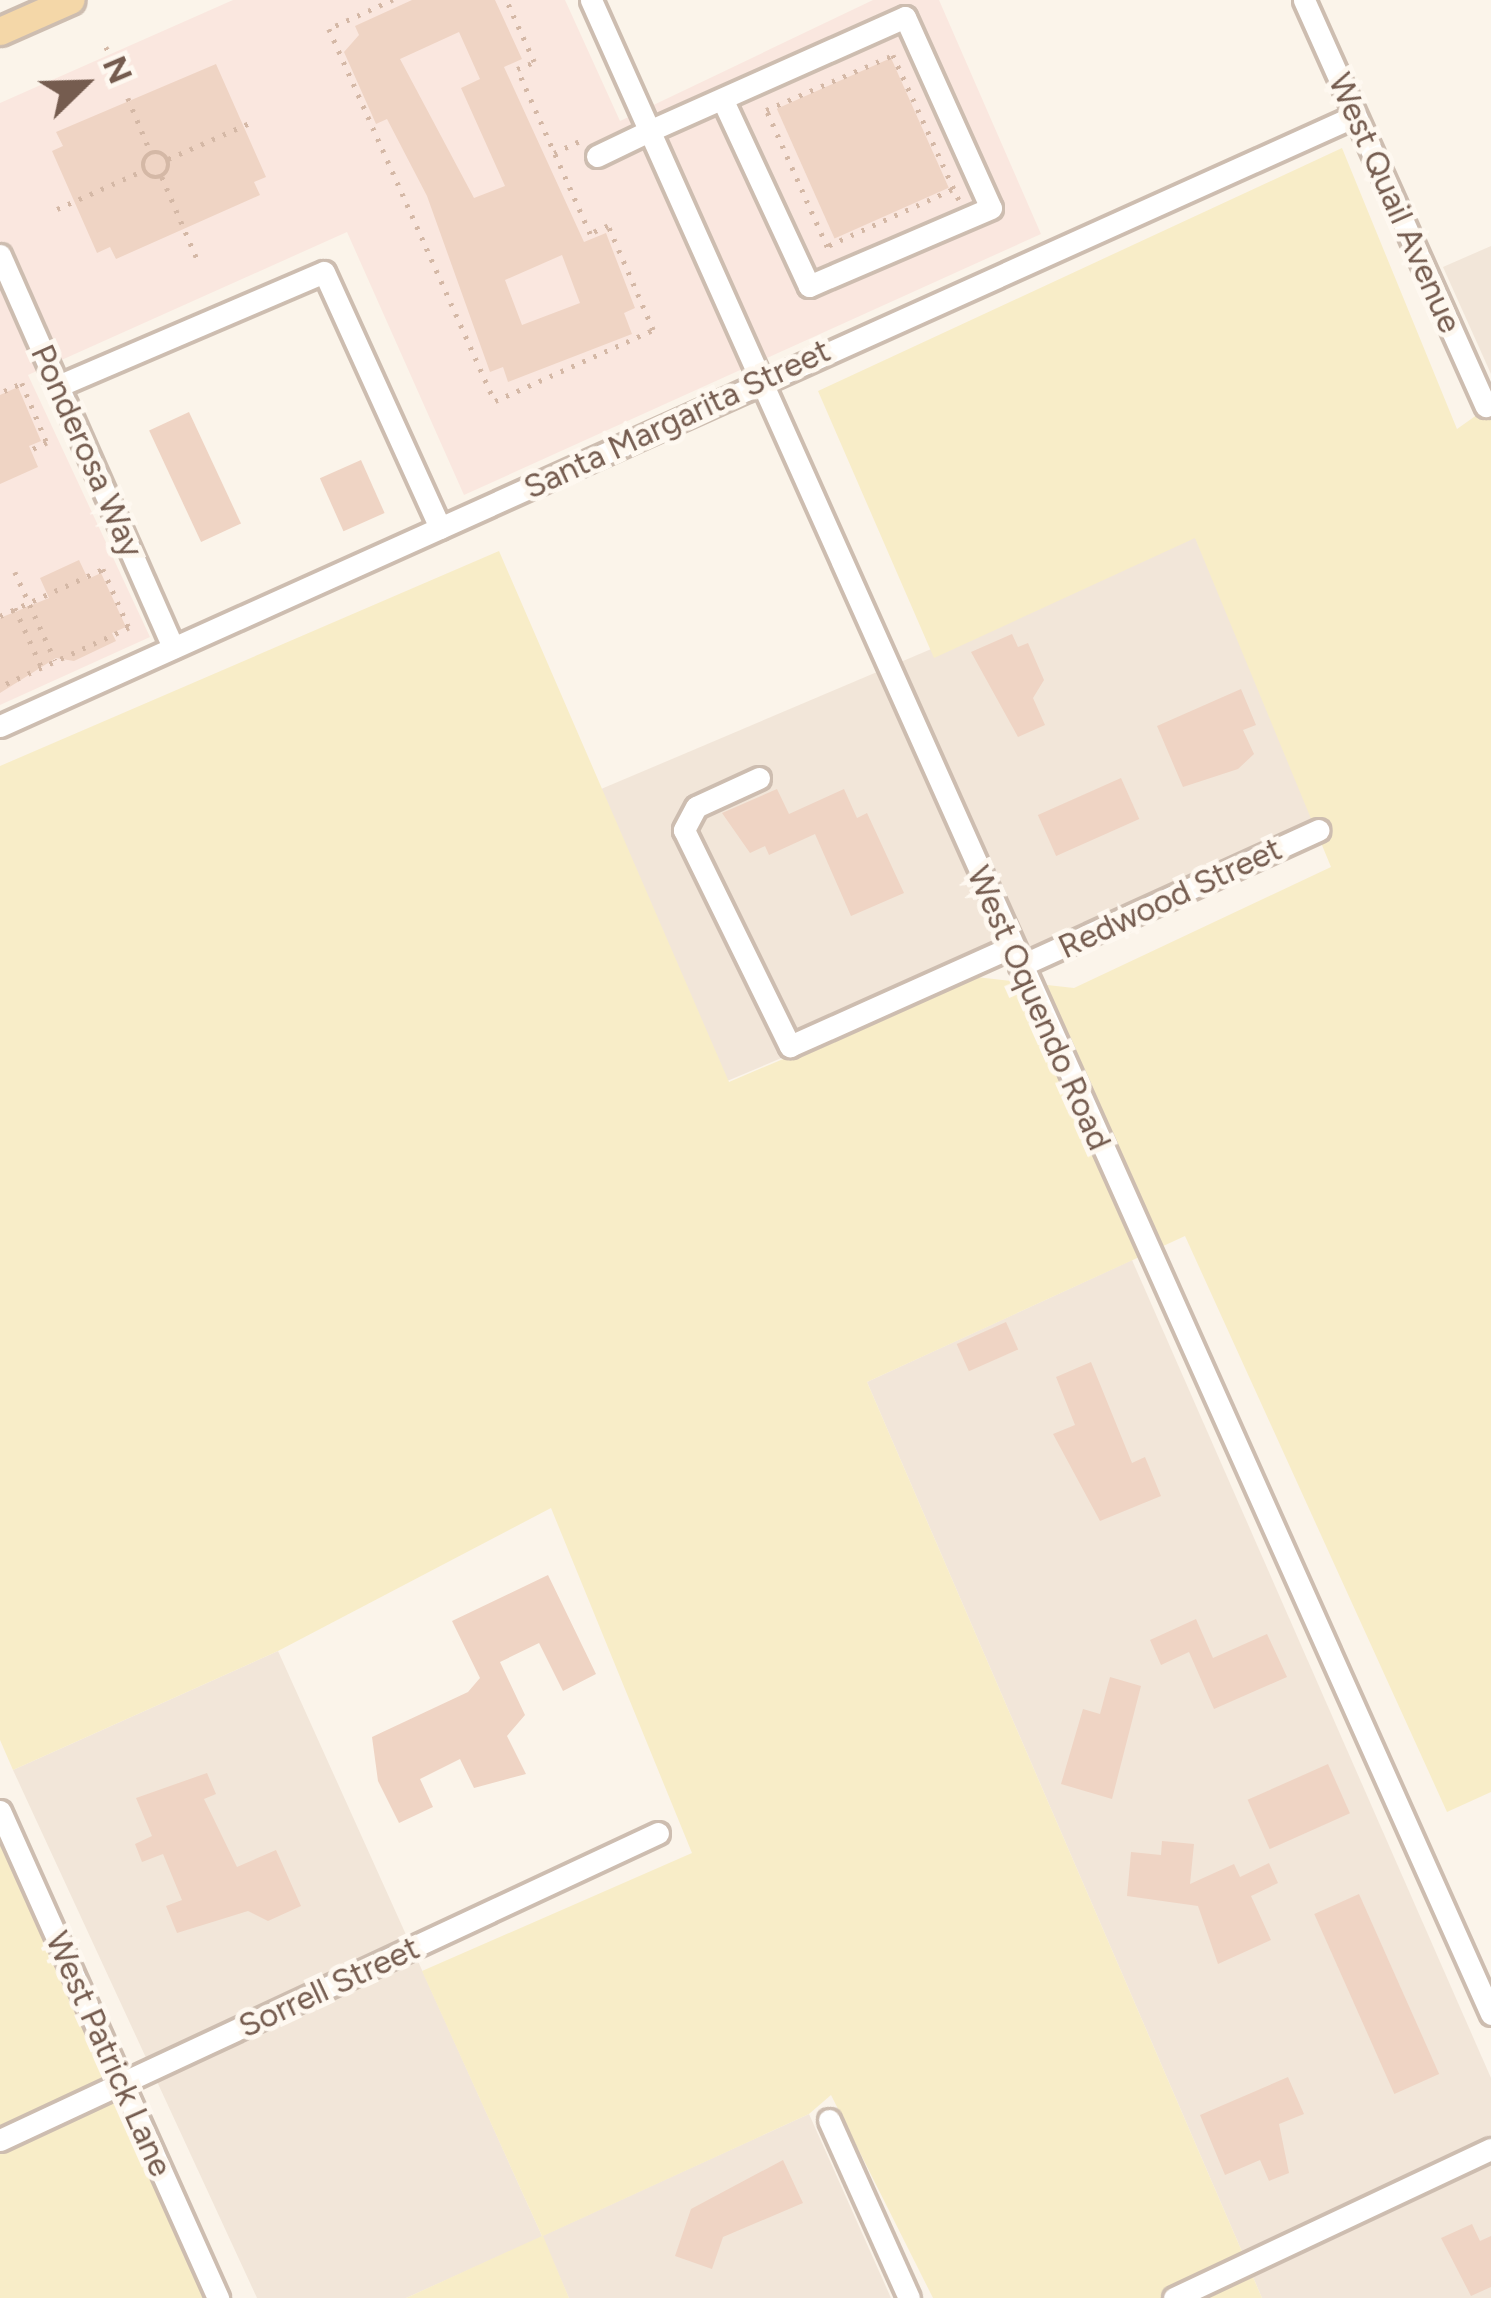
<!DOCTYPE html>
<style>
body{margin:0}
#map{position:relative;width:1491px;height:2298px;overflow:hidden;background:#fbf4ea;font-family:Figtree,sans-serif}
div>[style]{position:absolute}
.residential>*{inset:0;background:#f2e6d9;transform-origin:0 0}
.commercial>*{inset:0;background:#fae7df}
.sand>*{inset:0;background:#f8edc8}
.building>*{inset:0;background:#efd4c4;transform-origin:0 0}
.path>*{height:4.5px;margin-top:-2.25px;transform-origin:0;background:repeating-linear-gradient(90deg,#d4b8a6 0 3px,transparent 0 12px)}
.path>.ring{margin:-2.25px;padding:0;box-sizing:content-box;background:none;border:4.5px solid #d4b8a6;border-radius:50%}
.roads{filter:drop-shadow(3px 0 #cdbdb0) drop-shadow(-3px 0 #cdbdb0) drop-shadow(0 3px #cdbdb0) drop-shadow(0 -3px #cdbdb0)}
.minor>*{height:21px;margin:-10.5px;padding:0 10.5px;transform-origin:10.5px;border-radius:10.5px;background:#fff}
.major>*{height:27px;margin:-13.5px;padding:0 13.5px;transform-origin:13.5px;border-radius:13.5px;background:#f4d7a8}
span{translate:-50% -50%;white-space:nowrap;text-align:center;line-height:1.15;-webkit-text-stroke:10px #fef8f0;paint-order:stroke}
.street-label{font-size:33px;color:#755c4f}
.north{position:absolute;left:24px;top:24px;width:120px;height:120px;-webkit-text-stroke:9px #fef8f0;paint-order:stroke;rotate:67deg;font-size:33px;font-weight:700;line-height:48px;text-align:center;color:#755c4f}
.north::after{content:'';display:block;margin:auto;width:42px;height:54px;background:#755c4f;clip-path:polygon(50% 0,100% 100%,50% 72%,0 100%)}
</style>
<div id="map">
<div class="residential">
<div style="clip-path:polygon(1491px 246px,1491px 374px,1443px 267px)"></div>
<div style="left:1195px;top:537px;width:318px;height:651px;rotate:67deg"></div>
<div style="clip-path:polygon(1132px 1260px,1491px 2078px,1491px 2298px,1262px 2298px,867px 1382px)"></div>
<div style="clip-path:polygon(278px 1651px,542px 2236px,809px 2114px,891px 2298px,569px 2298px,542px 2237px,406px 2298px,257px 2298px,13px 1770px)"></div>
</div>
<div class="commercial">
<div style="clip-path:polygon(233px 0,565px 0,620px 121px,873px 0,939px 0,1041px 234px,464px 495px,347px 232px,28px 375px,150px 637px,0 705px,0 103px)"></div>
</div>
<div class="sand">
<div style="clip-path:polygon(1342px 148px,1457px 429px,1491px 405px,1491px 1792px,1447px 1812px,1185px 1236px,867px 1382px,1262px 2298px,933px 2298px,831px 2095px,809px 2114px,543px 2236px,569px 2298px,406px 2298px,542px 2236px,422px 1971px,692px 1853px,551px 1508px,278px 1651px,13px 1770px,0 1740px,0 766px,499px 551px,729px 1082px,976px 977px,1074px 988px,1331px 867px,1195px 538px,934px 658px,818px 391px)"></div>
<div style="clip-path:polygon(0 1840px,216px 2298px,0 2298px)"></div>
</div>
<div class="building">
<div style="clip-path:polygon(evenodd,412px 0,495px 0,522px 59px,504px 67px,584px 242px,606px 233px,635px 308px,624px 313px,632px 334px,508px 382px,503px 367px,490px 372px,427px 196px,387px 119px,376px 124px,344px 52px,359px 35px,355px 26px,412px 0,459px 32px,480px 79px,461px 88px,505px 186px,474px 198px,400px 59px,459px 32px,412px 0,562px 255px,580px 303px,522px 325px,505px 280px,562px 255px)"></div>
<div style="left:891px;top:58px;width:142px;height:125px;rotate:66deg"></div>
<div style="clip-path:polygon(216px 64px,266px 177px,254px 182px,260px 195px,116px 259px,110px 247px,97px 253px,52px 151px,63px 146px,56px 132px)"></div>
<div style="clip-path:polygon(18px 387px,41px 441px,29px 446px,38px 467px,0 484px,0 395px)"></div>
<div style="left:189px;top:412px;width:123px;height:44px;rotate:65deg"></div>
<div style="left:361px;top:460px;width:58px;height:45px;rotate:66deg"></div>
<div style="clip-path:polygon(79px 560px,88px 579px,101px 573px,126px 627px,112px 633px,116px 641px,74px 661px,56px 658px,0 693px,0 618px,49px 598px,40px 578px)"></div>
<div style="clip-path:polygon(1012px 634px,1018px 647px,1028px 643px,1044px 680px,1033px 698px,1045px 725px,1018px 737px,971px 652px)"></div>
<div style="clip-path:polygon(1241px 689px,1256px 725px,1243px 730px,1254px 754px,1238px 769px,1183px 787px,1157px 726px)"></div>
<div style="left:1121px;top:778px;width:45px;height:91px;rotate:66deg"></div>
<div style="clip-path:polygon(777px 789px,789px 814px,844px 789px,857px 818px,867px 813px,904px 893px,851px 916px,815px 834px,769px 855px,765px 846px,750px 853px,722px 813px)"></div>
<div style="left:1006px;top:1322px;width:30px;height:54px;rotate:66deg"></div>
<div style="clip-path:polygon(1091px 1362px,1132px 1463px,1145px 1457px,1161px 1496px,1100px 1521px,1053px 1434px,1075px 1425px,1056px 1377px)"></div>
<div style="clip-path:polygon(548px 1575px,596px 1674px,563px 1691px,539px 1643px,500px 1662px,525px 1715px,507px 1736px,526px 1774px,474px 1788px,460px 1759px,420px 1779px,433px 1807px,399px 1823px,378px 1781px,372px 1737px,468px 1692px,480px 1678px,452px 1621px)"></div>
<div style="clip-path:polygon(1196px 1619px,1213px 1658px,1267px 1634px,1287px 1677px,1214px 1709px,1189px 1652px,1161px 1665px,1150px 1640px)"></div>
<div style="clip-path:polygon(1110px 1677px,1141px 1686px,1112px 1799px,1061px 1784px,1083px 1709px,1100px 1714px)"></div>
<div style="left:1328px;top:1764px;width:54px;height:88px;rotate:66deg"></div>
<div style="clip-path:polygon(207px 1773px,216px 1794px,204px 1799px,237px 1867px,276px 1850px,301px 1906px,268px 1921px,248px 1911px,177px 1933px,166px 1906px,182px 1900px,163px 1854px,142px 1862px,135px 1844px,152px 1836px,136px 1798px)"></div>
<div style="clip-path:polygon(1162px 1841px,1194px 1844px,1190px 1884px,1234px 1864px,1240px 1877px,1269px 1863px,1278px 1883px,1251px 1896px,1271px 1940px,1218px 1964px,1198px 1906px,1127px 1896px,1131px 1852px,1161px 1855px)"></div>
<div style="left:1359px;top:1894px;width:197px;height:49px;rotate:66deg"></div>
<div style="clip-path:polygon(1288px 2077px,1304px 2114px,1279px 2124px,1289px 2173px,1269px 2181px,1260px 2160px,1225px 2175px,1200px 2115px)"></div>
<div style="clip-path:polygon(783px 2160px,803px 2203px,723px 2237px,712px 2269px,675px 2256px,691px 2209px)"></div>
<div style="clip-path:polygon(1472px 2224px,1480px 2241px,1491px 2236px,1491px 2287px,1471px 2296px,1441px 2238px)"></div>
</div>
<div class="path">
<div style="left:393px;top:0;width:70px;rotate:155.6deg"></div>
<div style="left:329px;top:29px;width:407px;rotate:66deg"></div>
<div style="left:495px;top:401px;width:173px;rotate:-24.2deg"></div>
<div style="left:653px;top:330px;width:113px;rotate:-113.4deg"></div>
<div style="left:608px;top:226px;width:20px;rotate:156deg"></div>
<div style="left:590px;top:234px;width:180px;rotate:-113.9deg"></div>
<div style="left:517px;top:69px;width:18px;rotate:-22deg"></div>
<div style="left:534px;top:62px;width:68px;rotate:-114.3deg"></div>
<div style="left:106px;top:47px;width:13px;rotate:61deg"></div>
<div style="left:128px;top:98px;width:60px;rotate:67.3deg"></div>
<div class="ring" style="left:143px;top:152px;width:21.5px;height:21.5px"></div>
<div style="left:554px;top:153px;width:31px;rotate:-25deg"></div>
<div style="left:168px;top:159px;width:92px;rotate:-23.8deg"></div>
<div style="left:162px;top:177px;width:91px;rotate:66.8deg"></div>
<div style="left:952px;top:190px;width:137px;rotate:155.5deg"></div>
<div style="left:827px;top:247px;width:150px;rotate:-114deg"></div>
<div style="left:766px;top:110px;width:138px;rotate:-23.4deg"></div>
<div style="left:893px;top:55px;width:162px;rotate:65.5deg"></div>
<div style="left:57px;top:209px;width:95px;rotate:-24.1deg"></div>
<div style="left:4px;top:391px;width:20px;rotate:-24deg"></div>
<div style="left:22px;top:383px;width:65px;rotate:67.4deg"></div>
<div style="left:47px;top:443px;width:17px;rotate:156deg"></div>
<div style="left:15px;top:572px;width:97px;rotate:65.6deg"></div>
<div style="left:15px;top:608px;width:66px;rotate:65.8deg"></div>
<div style="left:0;top:616px;width:113px;rotate:-24.5deg"></div>
<div style="left:103px;top:569px;width:64px;rotate:66.2deg"></div>
<div style="left:129px;top:628px;width:142px;rotate:155.4deg"></div>
</div>
<div class="roads">
<div class="minor">
<div style="left:591px;top:0;width:2206px;rotate:65.92deg"></div>
<div style="left:1304px;top:0;width:445px;rotate:65.9deg"></div>
<div style="left:597px;top:156px;width:58px;rotate:-25.7deg"></div>
<div style="left:649px;top:131px;width:280px;rotate:-24deg"></div>
<div style="left:905px;top:17px;width:209px;rotate:65.8deg"></div>
<div style="left:991px;top:208px;width:198px;rotate:156.8deg"></div>
<div style="left:809px;top:286px;width:206px;rotate:-114.9deg"></div>
<div style="left:0;top:255px;width:429px;rotate:66.2deg"></div>
<div style="left:58px;top:386px;width:289px;rotate:-23.2deg"></div>
<div style="left:324px;top:272px;width:281px;rotate:65.6deg"></div>
<div style="left:0;top:726px;width:1486px;rotate:-24.24deg"></div>
<div style="left:759px;top:778px;width:69px;rotate:155.3deg"></div>
<div style="left:696px;top:807px;width:26px;rotate:118deg"></div>
<div style="left:684px;top:830px;width:241px;rotate:63.9deg"></div>
<div style="left:790px;top:1046px;width:242px;rotate:-24.1deg"></div>
<div style="left:1020px;top:966px;width:328px;rotate:-24.5deg"></div>
<div style="left:0;top:1811px;width:534px;rotate:65.88deg"></div>
<div style="left:829px;top:2120px;width:195px;rotate:65.8deg"></div>
<div style="left:0;top:2140px;width:726px;rotate:-25.01deg"></div>
<div style="left:1174px;top:2298px;width:350px;rotate:-25.2deg"></div>
</div>
<div class="major">
<div style="left:0;top:31px;width:77px;rotate:-23.9deg"></div>
</div>
</div>
<div class="street-label">
<span style="left:1395px;top:203px;rotate:66deg">West Quail Avenue</span>
<span style="left:677px;top:419px;rotate:-25deg">Santa Margarita Street</span>
<span style="left:87px;top:451px;rotate:66deg">Ponderosa Way</span>
<span style="left:1170px;top:898px;rotate:-25deg">Redwood Street</span>
<span style="left:1039px;top:1008px;rotate:66deg">West Oquendo Road</span>
<span style="left:329px;top:1987px;rotate:-25deg">Sorrell Street</span>
<span style="left:109px;top:2054px;rotate:66deg">West Patrick Lane</span>
</div>
<div class="north">N</div>
</div>
